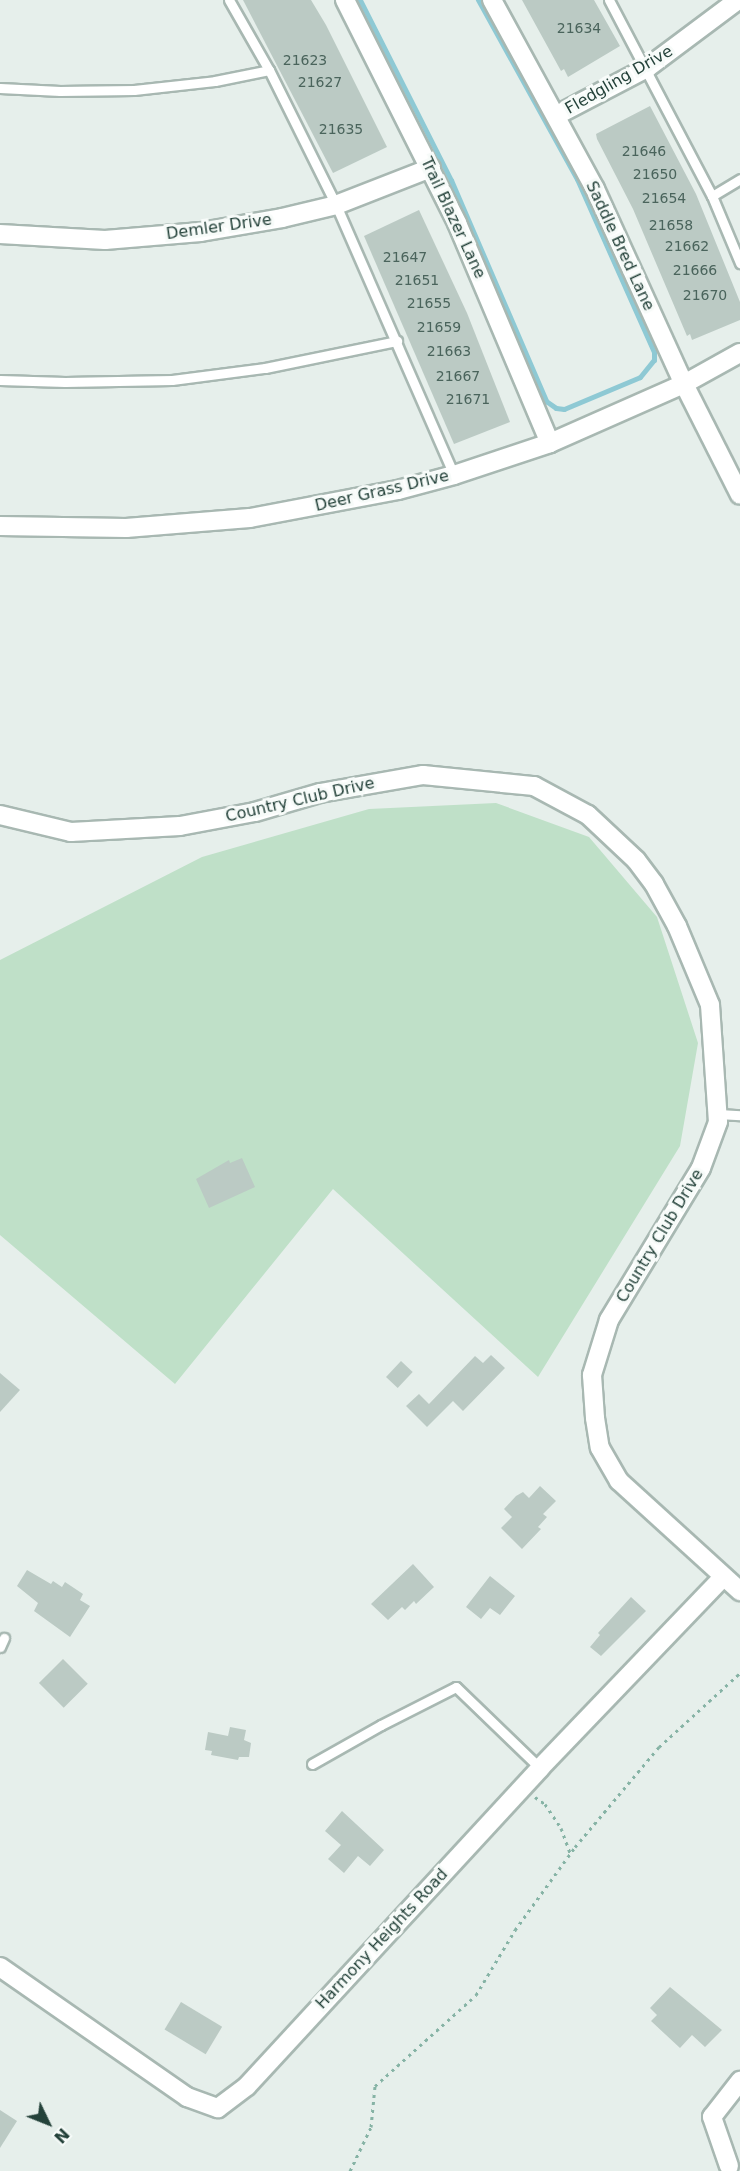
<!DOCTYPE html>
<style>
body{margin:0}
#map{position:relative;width:740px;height:2171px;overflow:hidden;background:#e6efeb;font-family:"DejaVu Sans",sans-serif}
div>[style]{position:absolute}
.green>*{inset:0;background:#bfe0c8}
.stream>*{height:5px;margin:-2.5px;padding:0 2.5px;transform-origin:2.5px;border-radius:2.5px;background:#8ec9d4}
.building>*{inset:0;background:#bbcac4;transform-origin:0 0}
.path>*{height:3px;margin-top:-1.5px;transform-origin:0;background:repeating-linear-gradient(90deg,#86b3a5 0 3px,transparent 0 7.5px)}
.roads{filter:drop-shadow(2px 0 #a8b8b2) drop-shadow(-2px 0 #a8b8b2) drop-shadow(0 2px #a8b8b2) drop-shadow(0 -2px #a8b8b2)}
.service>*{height:9px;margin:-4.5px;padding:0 4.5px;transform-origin:4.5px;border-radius:4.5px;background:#fff}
.minor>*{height:18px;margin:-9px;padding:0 9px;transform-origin:9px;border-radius:9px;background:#fff}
.tertiary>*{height:18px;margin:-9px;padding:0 9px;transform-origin:9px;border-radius:9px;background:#fff}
span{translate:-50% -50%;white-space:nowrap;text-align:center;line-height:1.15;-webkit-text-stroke:6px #f7fbf9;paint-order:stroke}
.number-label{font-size:14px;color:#4a645c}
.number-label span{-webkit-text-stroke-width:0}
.street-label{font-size:16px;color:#24423a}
.north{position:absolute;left:18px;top:2093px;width:60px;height:60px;-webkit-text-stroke:4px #f7fbf9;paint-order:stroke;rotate:133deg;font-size:16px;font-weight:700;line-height:24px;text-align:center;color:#24423a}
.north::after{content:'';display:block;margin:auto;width:21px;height:27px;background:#24423a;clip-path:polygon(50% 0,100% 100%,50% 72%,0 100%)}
</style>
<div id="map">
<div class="green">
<div style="clip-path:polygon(496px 803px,589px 837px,657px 917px,698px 1043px,680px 1146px,538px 1377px,333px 1189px,175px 1384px,0 1235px,0 960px,202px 857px,369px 809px)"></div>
</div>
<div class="stream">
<div style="left:360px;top:0;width:202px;rotate:63.2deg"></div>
<div style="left:451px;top:180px;width:241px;rotate:66.7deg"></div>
<div style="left:546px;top:401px;width:12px;rotate:35deg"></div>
<div style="left:556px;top:408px;width:8px;rotate:7deg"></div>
<div style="left:564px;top:409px;width:82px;rotate:-22.8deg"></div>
<div style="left:640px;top:377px;width:22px;rotate:-51deg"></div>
<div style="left:654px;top:360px;width:8px;rotate:-90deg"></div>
<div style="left:654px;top:352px;width:189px;rotate:-114deg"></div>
<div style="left:577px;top:179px;width:205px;rotate:-118.9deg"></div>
</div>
<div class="building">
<div style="clip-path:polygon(243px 0,311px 0,326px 25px,387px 147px,333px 173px)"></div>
<div style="clip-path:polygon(522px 0,594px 0,620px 46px,568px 77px,564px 69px,561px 71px)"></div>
<div style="clip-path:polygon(650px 106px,696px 194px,740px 302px,740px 320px,692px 340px,690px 334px,687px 336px,633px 209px,597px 139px,596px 134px)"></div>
<div style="clip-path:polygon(419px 210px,467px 313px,510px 422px,454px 444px,364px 236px)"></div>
<div style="clip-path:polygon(242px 1158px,255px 1187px,209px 1208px,196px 1179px,229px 1160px,230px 1163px)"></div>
<div style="clip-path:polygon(491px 1355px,505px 1368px,463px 1411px,453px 1401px,427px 1427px,406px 1406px,419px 1394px,429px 1404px,475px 1356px,483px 1363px)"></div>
<div style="left:401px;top:1361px;width:16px;height:22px;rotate:43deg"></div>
<div style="clip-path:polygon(0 1373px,20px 1390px,0 1412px)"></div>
<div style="clip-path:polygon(540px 1486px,556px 1501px,543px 1514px,547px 1517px,538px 1527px,541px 1529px,522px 1549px,501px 1528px,512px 1517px,504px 1509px,516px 1496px,523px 1492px,529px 1498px)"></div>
<div style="clip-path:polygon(413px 1564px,434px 1587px,416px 1604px,414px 1601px,405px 1610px,402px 1607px,388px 1620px,371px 1604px)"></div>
<div style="clip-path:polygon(27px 1570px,51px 1584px,53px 1581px,62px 1587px,65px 1582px,83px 1594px,80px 1600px,90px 1606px,70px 1637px,34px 1611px,38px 1603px,17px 1586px)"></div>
<div style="clip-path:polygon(490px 1576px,515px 1596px,500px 1615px,490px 1608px,481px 1619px,466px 1607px)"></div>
<div style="clip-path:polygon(631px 1597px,646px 1611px,601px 1656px,590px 1647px,600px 1635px,598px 1633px)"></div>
<div style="left:63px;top:1659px;width:35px;height:34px;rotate:45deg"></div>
<div style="clip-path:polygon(230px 1727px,246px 1730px,244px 1740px,251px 1743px,249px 1757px,239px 1757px,238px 1760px,211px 1755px,212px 1751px,205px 1750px,208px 1732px,228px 1736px)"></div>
<div style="clip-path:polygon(342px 1811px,384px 1850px,370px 1866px,358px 1856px,344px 1873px,328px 1859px,341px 1845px,325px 1831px)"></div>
<div style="clip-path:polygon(670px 1987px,722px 2030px,705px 2047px,692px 2035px,680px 2048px,651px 2021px,657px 2015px,650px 2008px)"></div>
<div style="left:181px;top:2002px;width:48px;height:32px;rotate:31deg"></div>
<div style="clip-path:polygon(0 2110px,17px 2121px,0 2148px)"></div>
</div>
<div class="path">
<div style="left:535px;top:1797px;width:12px;rotate:35deg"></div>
<div style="left:545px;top:1804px;width:29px;rotate:56deg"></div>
<div style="left:561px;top:1828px;width:27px;rotate:70deg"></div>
<div style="left:350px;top:2171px;width:49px;rotate:-64.5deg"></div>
<div style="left:371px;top:2127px;width:41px;rotate:-84.4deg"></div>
<div style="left:375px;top:2086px;width:136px;rotate:-42deg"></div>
<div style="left:476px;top:1995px;width:76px;rotate:-59deg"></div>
<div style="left:515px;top:1930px;width:102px;rotate:-54.1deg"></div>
<div style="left:575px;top:1847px;width:131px;rotate:-50deg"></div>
<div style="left:659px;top:1747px;width:110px;rotate:-42.4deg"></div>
</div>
<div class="roads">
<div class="service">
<div style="left:229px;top:0;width:81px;rotate:60.3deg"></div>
<div style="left:269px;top:70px;width:151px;rotate:63.6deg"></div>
<div style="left:336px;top:205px;width:295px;rotate:66.4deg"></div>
<div style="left:609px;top:0;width:221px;rotate:62.3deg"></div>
<div style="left:712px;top:196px;width:73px;rotate:67.3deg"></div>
<div style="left:0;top:88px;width:60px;rotate:2.9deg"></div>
<div style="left:60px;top:91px;width:74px;rotate:-0.8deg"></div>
<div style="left:134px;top:90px;width:81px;rotate:-6.3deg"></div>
<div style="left:215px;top:81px;width:55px;rotate:-11.5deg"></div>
<div style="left:712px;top:196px;width:33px;rotate:-31deg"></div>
<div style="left:0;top:380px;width:65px;rotate:1.8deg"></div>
<div style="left:65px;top:382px;width:107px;rotate:-1.1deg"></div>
<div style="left:172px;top:380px;width:94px;rotate:-7.4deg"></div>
<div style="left:265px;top:368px;width:135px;rotate:-11.6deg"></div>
<div style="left:718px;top:1114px;width:22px;rotate:3deg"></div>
<div style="left:0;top:1647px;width:10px;rotate:-66deg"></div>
<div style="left:312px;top:1764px;width:79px;rotate:-29.5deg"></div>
<div style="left:381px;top:1725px;width:84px;rotate:-26.9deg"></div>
<div style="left:456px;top:1687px;width:117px;rotate:44deg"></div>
</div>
<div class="minor">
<div style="left:557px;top:115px;width:102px;rotate:-27.6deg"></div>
<div style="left:647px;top:68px;width:114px;rotate:-36.8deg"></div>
<div style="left:0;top:234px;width:105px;rotate:3.3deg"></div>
<div style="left:105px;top:240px;width:96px;rotate:-4.8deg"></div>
<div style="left:201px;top:232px;width:82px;rotate:-9.8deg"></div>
<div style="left:282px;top:218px;width:56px;rotate:-13.5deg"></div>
<div style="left:336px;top:205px;width:102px;rotate:-21.3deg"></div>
<div style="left:684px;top:384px;width:124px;rotate:63.2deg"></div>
<div style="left:0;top:526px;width:126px;rotate:0.9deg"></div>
<div style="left:126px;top:528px;width:124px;rotate:-4.6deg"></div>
<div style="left:250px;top:518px;width:151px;rotate:-10.7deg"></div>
<div style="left:398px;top:490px;width:58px;rotate:-15deg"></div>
<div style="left:454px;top:475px;width:101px;rotate:-18.4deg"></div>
<div style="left:0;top:1967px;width:228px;rotate:34.8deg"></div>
<div style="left:187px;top:2097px;width:33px;rotate:20deg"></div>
<div style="left:218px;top:2108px;width:36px;rotate:-37deg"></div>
<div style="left:247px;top:2086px;width:432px;rotate:-47.3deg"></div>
<div style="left:540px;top:1768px;width:265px;rotate:-46.2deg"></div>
<div style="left:729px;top:2166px;width:52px;rotate:-109.1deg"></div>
<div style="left:712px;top:2117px;width:46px;rotate:-52.1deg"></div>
</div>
<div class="tertiary">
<div style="left:345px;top:0;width:250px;rotate:63.3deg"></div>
<div style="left:457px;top:223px;width:239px;rotate:67.1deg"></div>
<div style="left:550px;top:443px;width:146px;rotate:-23.8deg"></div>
<div style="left:684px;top:384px;width:64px;rotate:-29deg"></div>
<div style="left:492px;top:0;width:215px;rotate:61.4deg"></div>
<div style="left:595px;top:189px;width:214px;rotate:65.5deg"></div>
<div style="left:0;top:815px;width:73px;rotate:13.5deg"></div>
<div style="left:71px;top:832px;width:109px;rotate:-3.2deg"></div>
<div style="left:180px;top:826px;width:76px;rotate:-10.6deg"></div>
<div style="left:255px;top:812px;width:68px;rotate:-16.3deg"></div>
<div style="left:320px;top:793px;width:105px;rotate:-9.9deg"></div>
<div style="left:423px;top:775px;width:112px;rotate:5.7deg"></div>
<div style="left:534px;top:786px;width:61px;rotate:28.2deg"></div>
<div style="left:588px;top:815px;width:66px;rotate:43.2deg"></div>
<div style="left:636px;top:860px;width:30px;rotate:53deg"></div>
<div style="left:654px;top:884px;width:48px;rotate:61.3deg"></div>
<div style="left:677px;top:926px;width:86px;rotate:67.3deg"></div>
<div style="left:710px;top:1005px;width:117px;rotate:86.1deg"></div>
<div style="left:718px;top:1122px;width:49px;rotate:110.3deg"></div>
<div style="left:701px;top:1168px;width:178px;rotate:121.2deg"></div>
<div style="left:609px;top:1320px;width:58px;rotate:107.2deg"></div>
<div style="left:592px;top:1375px;width:43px;rotate:86deg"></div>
<div style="left:595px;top:1418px;width:30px;rotate:81deg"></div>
<div style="left:600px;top:1448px;width:38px;rotate:60deg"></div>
<div style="left:619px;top:1481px;width:164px;rotate:42.3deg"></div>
</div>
</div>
<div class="number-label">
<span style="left:579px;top:28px">21634</span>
<span style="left:305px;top:60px">21623</span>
<span style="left:320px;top:82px">21627</span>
<span style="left:341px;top:129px">21635</span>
<span style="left:644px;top:151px">21646</span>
<span style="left:655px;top:174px">21650</span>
<span style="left:664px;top:198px">21654</span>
<span style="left:671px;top:225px">21658</span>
<span style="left:687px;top:246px">21662</span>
<span style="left:405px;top:257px">21647</span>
<span style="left:695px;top:270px">21666</span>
<span style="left:417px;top:280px">21651</span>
<span style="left:705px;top:295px">21670</span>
<span style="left:429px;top:303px">21655</span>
<span style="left:439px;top:327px">21659</span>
<span style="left:449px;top:351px">21663</span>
<span style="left:458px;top:376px">21667</span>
<span style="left:468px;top:399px">21671</span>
</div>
<div class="street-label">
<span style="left:619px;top:80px;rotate:-30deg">Fledgling Drive</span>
<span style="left:453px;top:218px;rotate:65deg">Trail Blazer Lane</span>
<span style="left:219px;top:227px;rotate:-8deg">Demler Drive</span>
<span style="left:620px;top:246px;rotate:65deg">Saddle Bred Lane</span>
<span style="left:382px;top:491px;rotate:-13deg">Deer Grass Drive</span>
<span style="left:300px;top:800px;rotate:-13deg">Country Club Drive</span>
<span style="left:660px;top:1236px;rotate:-59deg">Country Club Drive</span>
<span style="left:382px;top:1939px;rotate:-47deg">Harmony Heights Road</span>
</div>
<div class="north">N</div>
</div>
